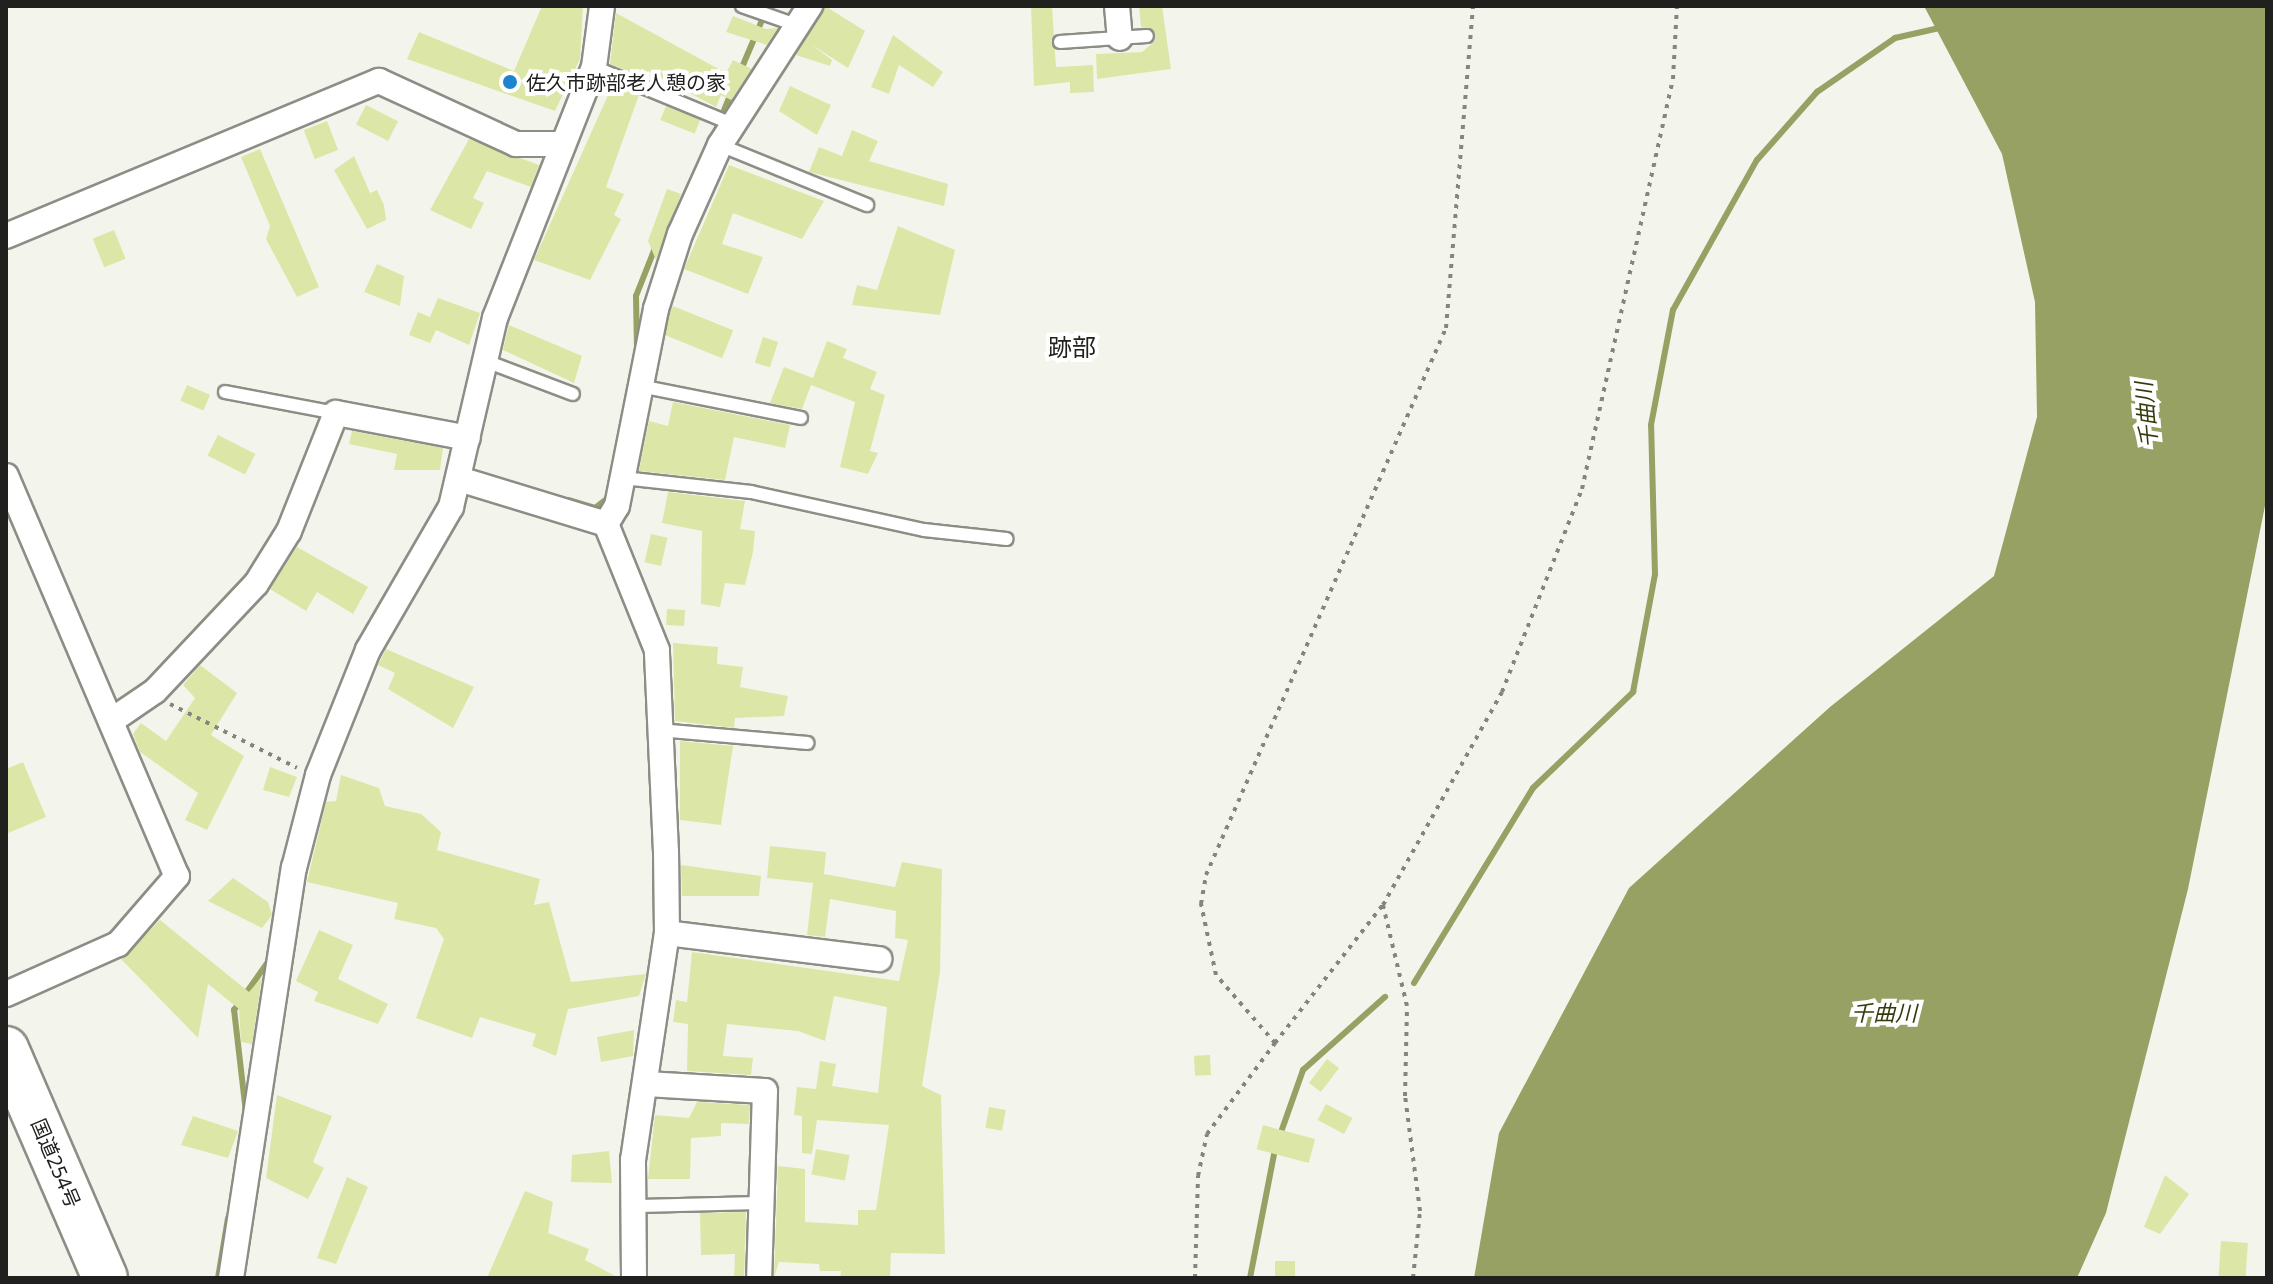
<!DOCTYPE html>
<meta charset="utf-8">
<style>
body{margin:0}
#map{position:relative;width:2273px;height:1284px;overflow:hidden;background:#f3f5ed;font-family:"Noto Sans","Noto Sans JP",sans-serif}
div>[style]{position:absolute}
.water>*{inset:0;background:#97a164}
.stream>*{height:6px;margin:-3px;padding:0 3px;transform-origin:3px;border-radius:3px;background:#97a164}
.building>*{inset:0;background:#dce7a7;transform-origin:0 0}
.path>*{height:4px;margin-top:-2px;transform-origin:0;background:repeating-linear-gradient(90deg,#848580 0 4px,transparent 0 10px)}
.roads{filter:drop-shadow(2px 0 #8c8e86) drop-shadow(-2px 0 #8c8e86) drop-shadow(0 2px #8c8e86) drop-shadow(0 -2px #8c8e86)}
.lane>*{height:12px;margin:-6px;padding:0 6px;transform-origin:6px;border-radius:6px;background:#fff}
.street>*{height:24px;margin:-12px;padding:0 12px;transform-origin:12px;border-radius:12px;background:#fff}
.highway>*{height:44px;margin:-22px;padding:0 22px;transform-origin:22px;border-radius:22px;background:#fff}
.dots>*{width:22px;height:22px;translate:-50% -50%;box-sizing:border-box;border:4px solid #fff;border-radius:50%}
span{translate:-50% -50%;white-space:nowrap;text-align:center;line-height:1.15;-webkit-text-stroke:8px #fff;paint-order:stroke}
.poi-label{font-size:20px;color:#20211e}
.left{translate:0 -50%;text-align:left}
.street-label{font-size:20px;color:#20211e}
.water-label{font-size:22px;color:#353b0b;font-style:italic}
.quarter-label{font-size:24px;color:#20211e}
.frame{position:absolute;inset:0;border:8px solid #20211e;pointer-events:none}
</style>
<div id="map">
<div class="water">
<div style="clip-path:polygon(1924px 6px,2267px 6px,2267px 496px,2188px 889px,2106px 1213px,2077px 1278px,1474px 1278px,1499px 1133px,1629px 888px,1830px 707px,1994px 576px,2037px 417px,2035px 302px,2002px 154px)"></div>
</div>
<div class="stream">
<div style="left:740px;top:72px;width:72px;rotate:-67deg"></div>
<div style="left:714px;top:135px;width:45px;rotate:-68deg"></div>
<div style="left:637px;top:349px;width:53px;rotate:-91.1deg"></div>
<div style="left:636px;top:296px;width:52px;rotate:-68.4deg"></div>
<div style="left:569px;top:500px;width:27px;rotate:17deg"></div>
<div style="left:595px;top:508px;width:16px;rotate:-38deg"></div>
<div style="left:1414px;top:983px;width:228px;rotate:-58.6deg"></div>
<div style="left:1533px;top:788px;width:139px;rotate:-43.8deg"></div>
<div style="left:1633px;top:692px;width:120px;rotate:-79.4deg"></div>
<div style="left:1655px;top:574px;width:149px;rotate:-91.5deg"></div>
<div style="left:1651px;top:425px;width:117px;rotate:-79.2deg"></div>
<div style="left:1673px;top:310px;width:172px;rotate:-60.8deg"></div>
<div style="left:1757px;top:160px;width:91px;rotate:-48.6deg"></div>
<div style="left:1817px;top:92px;width:95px;rotate:-34.7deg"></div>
<div style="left:1895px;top:38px;width:50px;rotate:-12.7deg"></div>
<div style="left:246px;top:1113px;width:104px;rotate:-96.6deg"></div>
<div style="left:234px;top:1010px;width:59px;rotate:-54.7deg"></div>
<div style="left:1280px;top:1135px;width:69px;rotate:-70.5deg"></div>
<div style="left:1303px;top:1070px;width:110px;rotate:-41.7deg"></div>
<div style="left:218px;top:1278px;width:61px;rotate:-80.5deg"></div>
<div style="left:1250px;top:1278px;width:131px;rotate:-79deg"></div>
</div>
<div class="building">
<div style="clip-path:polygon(542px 6px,583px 6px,580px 59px,555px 111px,407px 59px,419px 32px,514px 71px)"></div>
<div style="clip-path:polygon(825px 6px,865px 31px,848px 68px,812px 45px,832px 60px,830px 66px,796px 55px)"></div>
<div style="clip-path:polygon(1031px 6px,1052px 6px,1056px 67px,1093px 65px,1094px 92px,1070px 93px,1070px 82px,1034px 86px)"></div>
<div style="clip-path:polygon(1139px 6px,1162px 6px,1171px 69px,1097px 79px,1096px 54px,1142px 52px,1155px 41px,1154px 30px,1141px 27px)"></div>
<div style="clip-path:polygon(616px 13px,726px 73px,733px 60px,752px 69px,731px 100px,721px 95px,716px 107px,648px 71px,645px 78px,610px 64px)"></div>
<div style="clip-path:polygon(733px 16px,766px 29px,778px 28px,767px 45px,726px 32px)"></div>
<div style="clip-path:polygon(893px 35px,943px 72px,933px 87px,899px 65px,889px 94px,871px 87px)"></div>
<div style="clip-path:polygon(613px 84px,639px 95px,606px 187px,624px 194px,614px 215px,621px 219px,590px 280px,534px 260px)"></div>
<div style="clip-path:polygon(790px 86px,831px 105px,817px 135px,779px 111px)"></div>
<div style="left:366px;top:105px;width:36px;height:22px;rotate:27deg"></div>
<div style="left:666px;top:106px;width:37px;height:15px;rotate:22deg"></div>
<div style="left:327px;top:121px;width:31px;height:25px;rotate:69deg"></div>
<div style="clip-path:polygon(852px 130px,878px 141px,869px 161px,948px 184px,944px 206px,809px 172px,819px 147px,842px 156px)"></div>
<div style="clip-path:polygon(469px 139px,539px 165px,531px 187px,487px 171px,473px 198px,484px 203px,471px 229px,430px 210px)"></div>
<div style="clip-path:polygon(260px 149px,319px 287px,297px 297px,266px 239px,270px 226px,241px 157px)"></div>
<div style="clip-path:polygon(354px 156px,370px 193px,377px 190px,384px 205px,386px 220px,367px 229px,334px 170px)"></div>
<div style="clip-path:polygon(729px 165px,824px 201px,802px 239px,733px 213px,722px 244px,763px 257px,748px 294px,684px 269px)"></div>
<div style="clip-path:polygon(667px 189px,681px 194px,656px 260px,648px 241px)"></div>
<div style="clip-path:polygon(898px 226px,955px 250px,940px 315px,852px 305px,857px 285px,877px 290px)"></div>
<div style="left:114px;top:230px;width:31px;height:23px;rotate:68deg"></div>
<div style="clip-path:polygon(377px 264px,404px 276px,400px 306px,364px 292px)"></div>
<div style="clip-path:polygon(438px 298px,480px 313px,469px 345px,436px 330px,430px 343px,409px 335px,418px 312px,430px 317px)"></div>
<div style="left:673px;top:306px;width:65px;height:30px;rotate:22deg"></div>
<div style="clip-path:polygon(509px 325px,582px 356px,574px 383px,503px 350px)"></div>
<div style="left:763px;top:337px;width:16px;height:27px;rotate:18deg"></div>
<div style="clip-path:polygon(827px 341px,847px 349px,843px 358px,877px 372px,870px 389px,885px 395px,870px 451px,878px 453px,868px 474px,840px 467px,855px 402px,811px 385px,802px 409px,770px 403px,784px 367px,813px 378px)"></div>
<div style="left:187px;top:385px;width:25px;height:17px;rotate:23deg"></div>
<div style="clip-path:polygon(673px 402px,790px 425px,785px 448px,734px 437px,725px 480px,639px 471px,649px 421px,668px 426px)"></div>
<div style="clip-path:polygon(352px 431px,443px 448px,440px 470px,394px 470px,397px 454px,349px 444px)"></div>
<div style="left:218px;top:435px;width:42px;height:23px;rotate:27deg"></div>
<div style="clip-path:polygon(668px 492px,745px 501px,740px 529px,755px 531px,753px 552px,745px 585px,725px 583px,720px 607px,701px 604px,702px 531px,662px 523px)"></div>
<div style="left:651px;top:534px;width:17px;height:29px;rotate:13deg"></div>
<div style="clip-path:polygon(297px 547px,368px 587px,353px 614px,317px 592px,306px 611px,270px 589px)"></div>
<div style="left:667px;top:609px;width:18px;height:16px;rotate:3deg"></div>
<div style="clip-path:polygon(673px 643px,718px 647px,717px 664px,743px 667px,740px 687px,788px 696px,784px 716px,735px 718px,734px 728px,675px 721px)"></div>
<div style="clip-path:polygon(386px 649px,474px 687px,453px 728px,388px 689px,395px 673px,378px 665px)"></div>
<div style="clip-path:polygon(200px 665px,237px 693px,211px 735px,244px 756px,207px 830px,185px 820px,198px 793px,140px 752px,133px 734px,141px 723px,166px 741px,195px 698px,183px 685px)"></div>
<div style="clip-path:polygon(680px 741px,733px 746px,721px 825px,680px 820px)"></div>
<div style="clip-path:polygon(23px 762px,46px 817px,6px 834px,6px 769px)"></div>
<div style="clip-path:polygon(270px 767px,297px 777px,289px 797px,263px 790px)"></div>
<div style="clip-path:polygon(341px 775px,379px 788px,385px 806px,421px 814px,441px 832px,437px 850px,540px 879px,534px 905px,549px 902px,571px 982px,646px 974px,639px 996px,568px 1009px,556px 1056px,532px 1046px,536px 1034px,480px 1017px,472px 1038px,416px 1018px,444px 939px,436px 928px,394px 919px,398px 903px,307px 882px,326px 802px,336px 801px)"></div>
<div style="clip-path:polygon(770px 846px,826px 852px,824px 874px,895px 887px,902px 862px,942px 869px,940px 972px,922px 1086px,941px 1095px,945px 1254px,891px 1253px,890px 1278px,840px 1278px,841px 1271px,820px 1271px,819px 1264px,779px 1262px,774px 1278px,778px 1166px,805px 1169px,805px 1222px,858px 1225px,858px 1210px,876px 1210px,889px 1125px,817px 1120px,812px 1154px,802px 1153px,802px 1116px,794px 1115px,797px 1087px,816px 1089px,820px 1061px,836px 1064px,832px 1086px,878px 1093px,887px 1007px,834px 996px,825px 1041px,798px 1031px,727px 1024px,723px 1056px,753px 1058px,751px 1075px,687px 1071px,688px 1024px,673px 1022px,676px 1000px,687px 1002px,692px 952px,899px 981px,908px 940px,895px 938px,896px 911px,830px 899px,825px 937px,807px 935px,813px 883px,767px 878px)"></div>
<div style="clip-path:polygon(681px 865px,761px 876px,759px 896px,682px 896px)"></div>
<div style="clip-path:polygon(233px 878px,268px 902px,272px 915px,262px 928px,208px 901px)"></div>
<div style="clip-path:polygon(160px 920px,249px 992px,262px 977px,252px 1044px,241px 1042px,239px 1009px,208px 984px,198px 1038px,121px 959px)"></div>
<div style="clip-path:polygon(319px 930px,353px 945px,338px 979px,388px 1004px,378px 1024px,314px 1001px,318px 992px,296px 981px)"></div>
<div style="clip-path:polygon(634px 1030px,633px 1056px,601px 1062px,597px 1037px)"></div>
<div style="left:1210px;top:1055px;width:20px;height:16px;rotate:87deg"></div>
<div style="left:1327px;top:1059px;width:15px;height:30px;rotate:37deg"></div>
<div style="clip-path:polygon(277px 1095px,332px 1116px,313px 1162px,324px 1168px,308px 1199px,266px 1178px)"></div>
<div style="clip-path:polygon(697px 1102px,750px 1105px,749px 1124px,721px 1123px,721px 1136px,691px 1138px,690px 1179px,648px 1179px,655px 1115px,689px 1118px)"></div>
<div style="left:1326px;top:1104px;width:30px;height:18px;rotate:28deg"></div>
<div style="left:989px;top:1107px;width:17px;height:21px;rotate:10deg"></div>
<div style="clip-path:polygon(193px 1116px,238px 1131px,228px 1158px,181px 1145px)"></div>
<div style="left:1263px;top:1125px;width:54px;height:25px;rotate:15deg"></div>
<div style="left:816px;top:1149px;width:34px;height:26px;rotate:10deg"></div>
<div style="clip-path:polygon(609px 1151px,612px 1183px,571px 1182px,572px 1155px)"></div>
<div style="clip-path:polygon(2165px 1175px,2189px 1194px,2160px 1234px,2144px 1227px)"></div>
<div style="clip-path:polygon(347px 1177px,368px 1187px,336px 1264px,317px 1258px)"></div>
<div style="clip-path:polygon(525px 1191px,553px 1202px,548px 1233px,589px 1249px,585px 1260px,619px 1278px,487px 1278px)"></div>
<div style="clip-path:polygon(746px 1212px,744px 1278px,734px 1278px,735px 1254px,701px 1255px,700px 1213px)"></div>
<div style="left:2221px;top:1241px;width:27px;height:37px;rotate:4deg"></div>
<div style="left:1295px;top:1261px;width:17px;height:20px;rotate:90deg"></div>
</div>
<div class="path">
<div style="left:170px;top:704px;width:142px;rotate:26.7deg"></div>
<div style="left:1275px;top:1043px;width:175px;rotate:-52deg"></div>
<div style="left:1195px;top:1278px;width:102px;rotate:-88.3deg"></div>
<div style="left:1198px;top:1176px;width:43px;rotate:-77.9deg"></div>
<div style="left:1207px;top:1134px;width:114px;rotate:-53.2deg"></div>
<div style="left:1275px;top:1043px;width:90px;rotate:-130.9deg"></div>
<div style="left:1216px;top:975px;width:73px;rotate:-101.9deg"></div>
<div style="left:1201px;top:904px;width:29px;rotate:-80deg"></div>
<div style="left:1206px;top:875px;width:597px;rotate:-66.31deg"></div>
<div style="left:1446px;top:328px;width:323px;rotate:-85.2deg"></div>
<div style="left:1413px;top:1278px;width:67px;rotate:-84deg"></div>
<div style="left:1420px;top:1211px;width:116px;rotate:-97.4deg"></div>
<div style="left:1405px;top:1096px;width:90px;rotate:-88.7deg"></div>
<div style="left:1407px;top:1006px;width:104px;rotate:-103.4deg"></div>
<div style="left:1383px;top:905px;width:244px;rotate:-60.8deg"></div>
<div style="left:1502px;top:692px;width:218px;rotate:-68.5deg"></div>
<div style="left:1582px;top:489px;width:420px;rotate:-77.5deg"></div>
<div style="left:1673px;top:79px;width:73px;rotate:-86.9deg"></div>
</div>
<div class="roads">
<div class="lane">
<div style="left:742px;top:6px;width:60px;rotate:19.3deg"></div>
<div style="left:1060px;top:42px;width:87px;rotate:-3.9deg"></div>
<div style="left:594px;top:67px;width:152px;rotate:22.4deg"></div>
<div style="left:720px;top:145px;width:159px;rotate:22.2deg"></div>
<div style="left:483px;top:360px;width:96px;rotate:20.7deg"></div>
<div style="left:640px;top:386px;width:164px;rotate:11.2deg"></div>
<div style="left:225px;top:392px;width:113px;rotate:10.7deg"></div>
<div style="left:623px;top:478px;width:129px;rotate:6.2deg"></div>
<div style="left:751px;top:492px;width:177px;rotate:12.4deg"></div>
<div style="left:924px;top:530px;width:83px;rotate:6.2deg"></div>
<div style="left:659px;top:730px;width:149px;rotate:5deg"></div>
<div style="left:635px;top:1206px;width:127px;rotate:-1.4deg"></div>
</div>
<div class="street">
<div style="left:1117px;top:6px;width:32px;rotate:85deg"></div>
<div style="left:6px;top:236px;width:404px;rotate:-22.6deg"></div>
<div style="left:379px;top:81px;width:151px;rotate:24.7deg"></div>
<div style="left:516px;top:144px;width:47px"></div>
<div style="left:6px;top:476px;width:435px;rotate:66.9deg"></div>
<div style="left:177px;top:876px;width:90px;rotate:130.9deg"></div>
<div style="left:118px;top:944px;width:123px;rotate:155.9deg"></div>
<div style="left:459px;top:479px;width:154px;rotate:17deg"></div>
<div style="left:111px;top:721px;width:53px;rotate:-34.3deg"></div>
<div style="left:155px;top:691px;width:147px;rotate:-46.7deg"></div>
<div style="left:256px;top:584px;width:62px;rotate:-58.1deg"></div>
<div style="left:289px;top:531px;width:127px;rotate:-68.3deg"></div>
<div style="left:336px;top:413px;width:134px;rotate:10.7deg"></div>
<div style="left:667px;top:933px;width:214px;rotate:7deg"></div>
<div style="left:646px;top:1084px;width:119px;rotate:3.4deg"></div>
<div style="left:765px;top:1091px;width:187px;rotate:91.8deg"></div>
<div style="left:231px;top:1278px;width:415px;rotate:-81.3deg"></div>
<div style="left:294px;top:868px;width:96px;rotate:-75.5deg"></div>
<div style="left:318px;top:775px;width:135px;rotate:-68.2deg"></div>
<div style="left:368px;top:650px;width:165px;rotate:-59.9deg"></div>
<div style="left:451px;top:507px;width:194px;rotate:-76.9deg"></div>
<div style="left:495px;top:318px;width:270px;rotate:-68.5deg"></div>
<div style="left:594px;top:67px;width:62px;rotate:-82.5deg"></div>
<div style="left:634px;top:1278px;width:118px;rotate:-90.5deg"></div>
<div style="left:633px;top:1160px;width:230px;rotate:-81.5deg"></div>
<div style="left:667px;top:933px;width:81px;rotate:-90.7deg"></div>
<div style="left:666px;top:852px;width:202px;rotate:-92.6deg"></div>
<div style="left:657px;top:650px;width:136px;rotate:-112deg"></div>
<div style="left:606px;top:524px;width:21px;rotate:-59deg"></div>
<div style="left:617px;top:506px;width:201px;rotate:-78.8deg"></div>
<div style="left:656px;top:309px;width:79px;rotate:-72.3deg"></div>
<div style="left:680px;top:234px;width:98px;rotate:-65.8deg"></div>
<div style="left:720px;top:145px;width:166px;rotate:-57.1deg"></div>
</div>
<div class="highway">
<div style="left:6px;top:1049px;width:249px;rotate:66.6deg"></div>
</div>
</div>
<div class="dots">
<div style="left:510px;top:82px;background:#1d84cf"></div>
</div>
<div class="poi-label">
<span class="left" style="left:526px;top:82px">佐久市跡部老人憩の家</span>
</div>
<div class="street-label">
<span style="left:56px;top:1163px;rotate:67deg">国道254号</span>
</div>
<div class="water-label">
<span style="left:2146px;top:415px;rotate:-95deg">千曲川</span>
<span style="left:1884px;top:1013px">千曲川</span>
</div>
<div class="quarter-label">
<span style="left:1072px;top:347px">跡部</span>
</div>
<div class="frame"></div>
</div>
